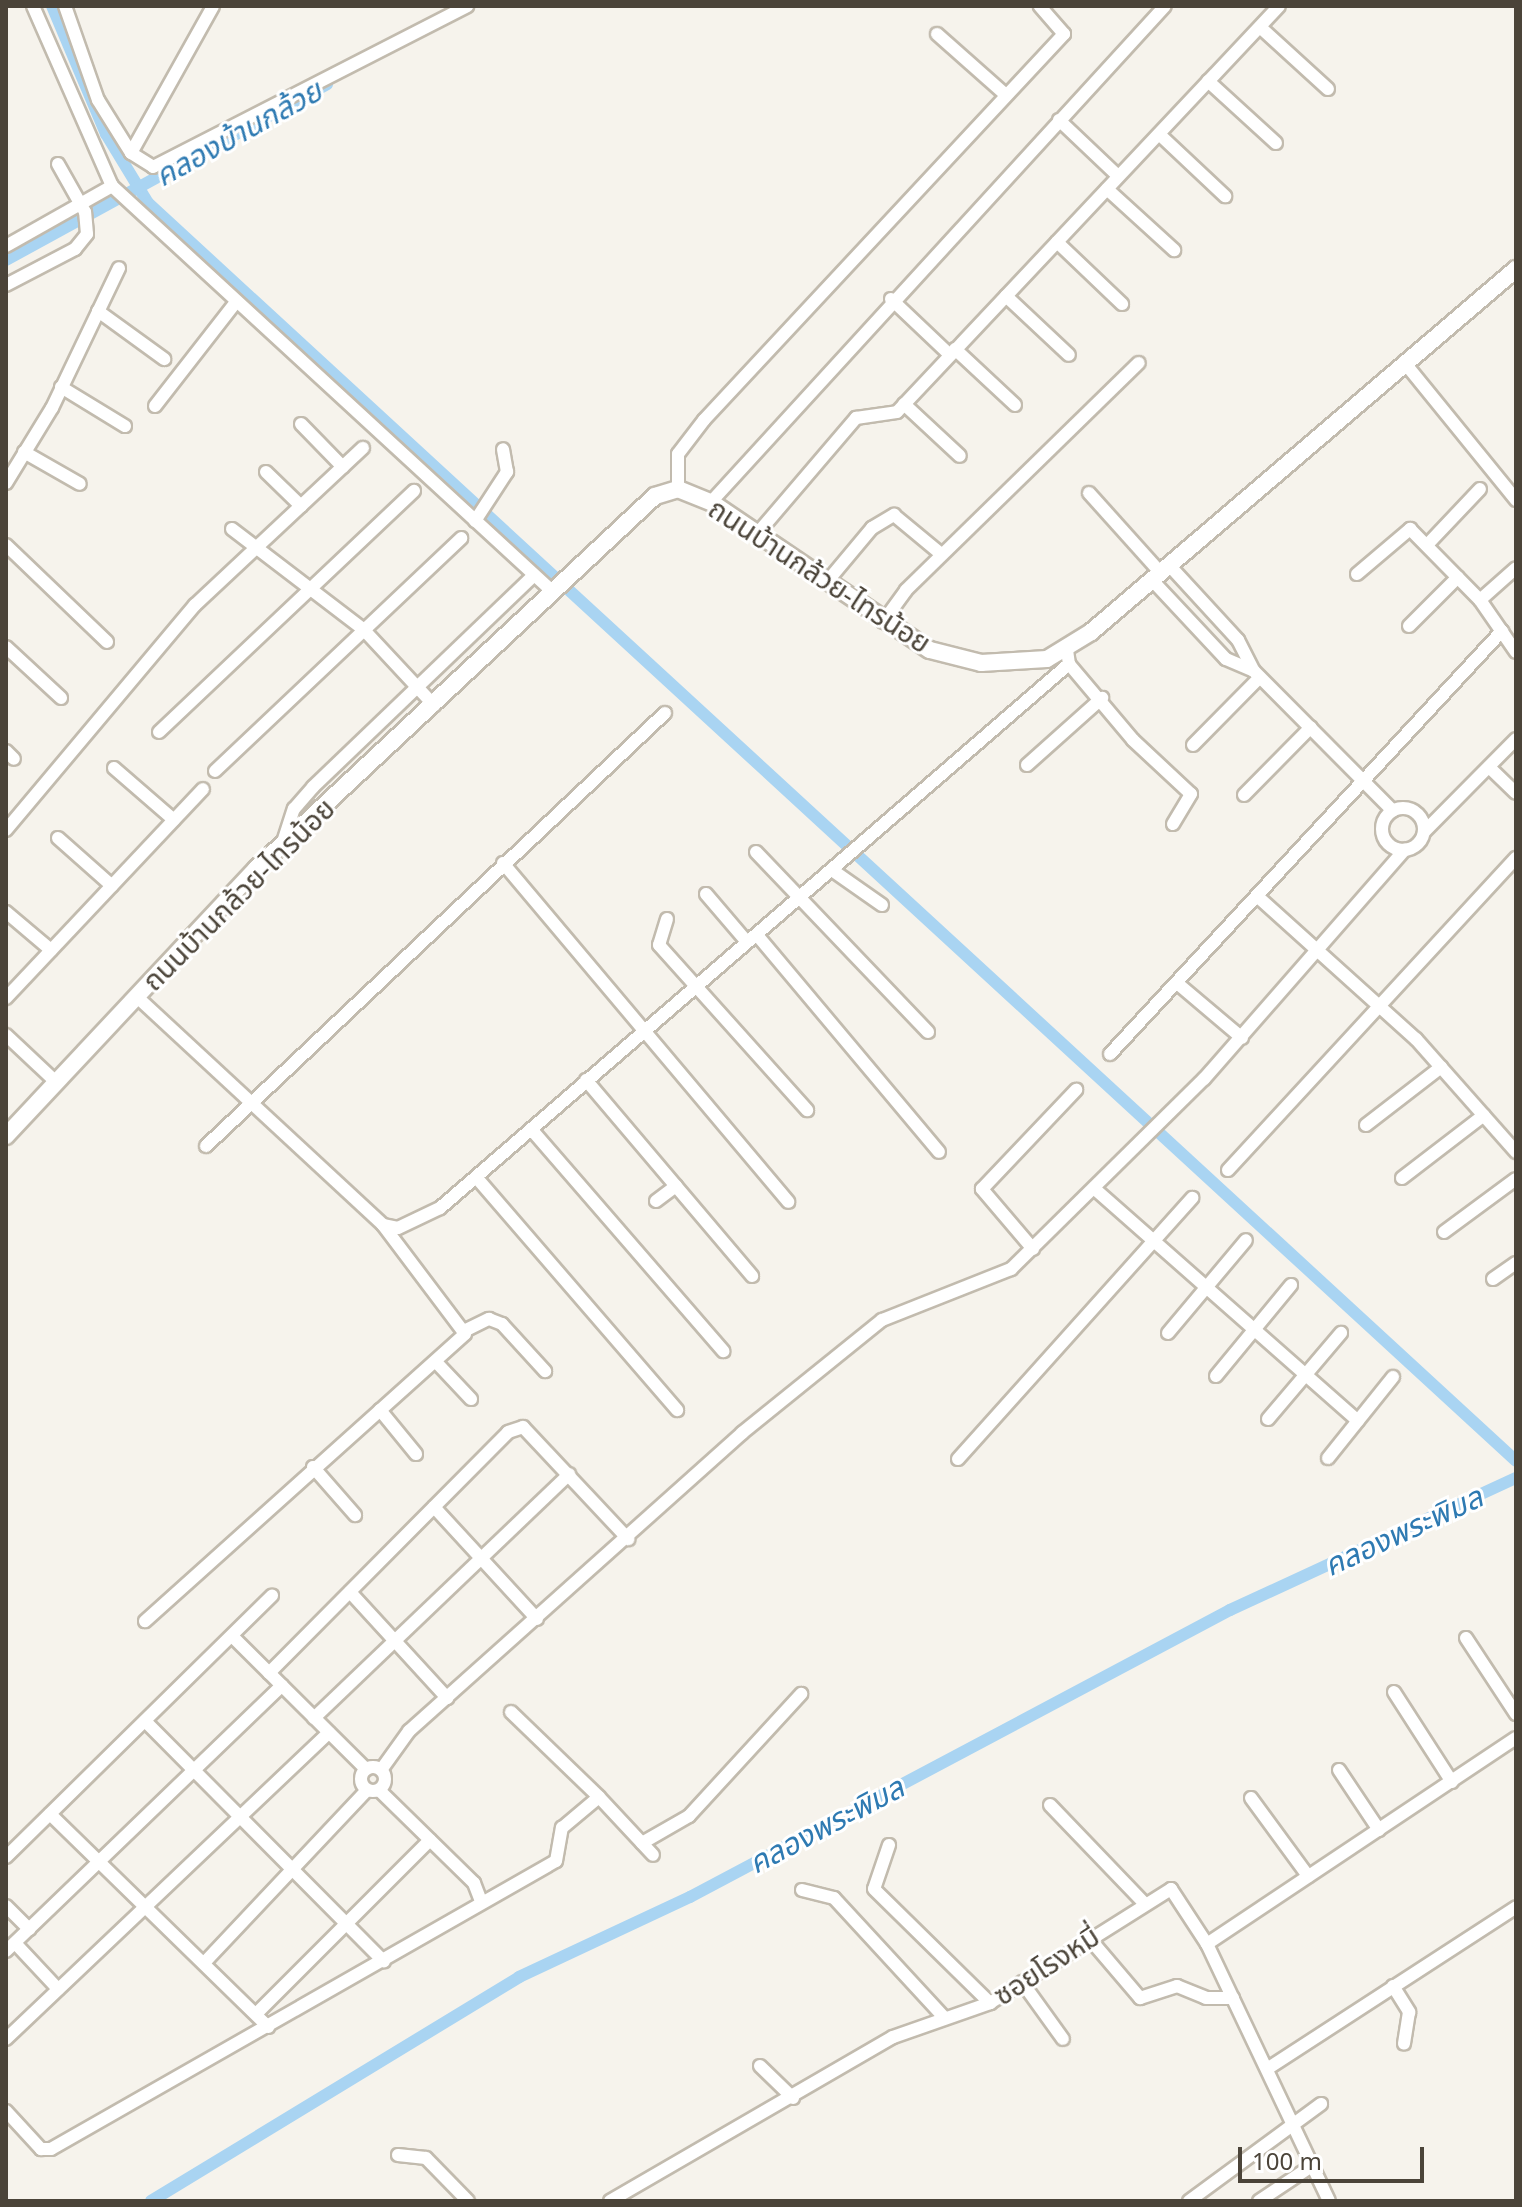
<!DOCTYPE html>
<meta charset="utf-8">
<style>
body{margin:0}
#map{position:relative;width:1522px;height:2207px;overflow:hidden;background:#f6f3ec;font-family:"Noto Sans","Noto Sans Thai",sans-serif}
div>[style]{position:absolute}
.canal>*{height:12px;margin:-6px;padding:0 6px;transform-origin:6px;border-radius:6px;background:#a9d4f2}
.roads{filter:drop-shadow(2px 0 #c2bbae) drop-shadow(-2px 0 #c2bbae) drop-shadow(0 2px #c2bbae) drop-shadow(0 -2px #c2bbae)}
.minor>*{height:12px;margin:-6px;padding:0 6px;transform-origin:6px;border-radius:6px;background:#fff}
.minor>.ring{margin:-6px;padding:0;box-sizing:content-box;background:none;border:12px solid #fff;border-radius:50%}
.tertiary>*{height:16px;margin:-8px;padding:0 8px;transform-origin:8px;border-radius:8px;background:#fff}
span{translate:-50% -50%;white-space:nowrap;text-align:center;line-height:1.15;-webkit-text-stroke:6px #fff;paint-order:stroke}
.street-label{font-size:28px;color:#4b4439}
.water-label{font-size:30px;color:#2e7ab2;font-style:italic}
.frame{position:absolute;inset:0;border:8px solid #4b4439;pointer-events:none}
.scale{position:absolute;left:1238px;top:2147px;width:186px;height:36px;box-sizing:border-box;border:4px solid #4b4439;border-top:0;padding-left:10px;font-size:24px;line-height:28px;white-space:nowrap;color:#4b4439;-webkit-text-stroke:6px #fff;paint-order:stroke}
</style>
<div id="map">
<div class="canal">
<div style="left:52px;top:6px;width:139px;rotate:67.1deg"></div>
<div style="left:106px;top:134px;width:81px;rotate:58.7deg"></div>
<div style="left:148px;top:203px;width:1858px;rotate:42.6deg"></div>
<div style="left:6px;top:260px;width:366px;rotate:-28.7deg"></div>
<div style="left:151px;top:2201px;width:431px;rotate:-31.3deg"></div>
<div style="left:519px;top:1977px;width:189px;rotate:-25.1deg"></div>
<div style="left:690px;top:1897px;width:612px;rotate:-27.99deg"></div>
<div style="left:1230px;top:1610px;width:315px;rotate:-24.8deg"></div>
</div>
<div class="roads">
<div class="minor">
<div style="left:33px;top:6px;width:197px;rotate:66.3deg"></div>
<div style="left:112px;top:186px;width:598px;rotate:42.63deg"></div>
<div style="left:65px;top:6px;width:100px;rotate:70.7deg"></div>
<div style="left:98px;top:100px;width:62px;rotate:58.1deg"></div>
<div style="left:131px;top:153px;width:26px;rotate:32deg"></div>
<div style="left:153px;top:167px;width:353px;rotate:-27.1deg"></div>
<div style="left:1260px;top:27px;width:92px;rotate:42.4deg"></div>
<div style="left:937px;top:34px;width:92px;rotate:41.5deg"></div>
<div style="left:1208px;top:81px;width:92px;rotate:42.4deg"></div>
<div style="left:1059px;top:120px;width:81px;rotate:43.5deg"></div>
<div style="left:1159px;top:134px;width:91px;rotate:43.2deg"></div>
<div style="left:131px;top:153px;width:168px;rotate:-60.8deg"></div>
<div style="left:1107px;top:189px;width:91px;rotate:42.3deg"></div>
<div style="left:1057px;top:242px;width:90px;rotate:43.6deg"></div>
<div style="left:6px;top:246px;width:122px;rotate:-29.5deg"></div>
<div style="left:6px;top:285px;width:78px;rotate:-27.6deg"></div>
<div style="left:75px;top:249px;width:19px;rotate:-51deg"></div>
<div style="left:87px;top:234px;width:22px;rotate:-95deg"></div>
<div style="left:85px;top:212px;width:55px;rotate:-119.4deg"></div>
<div style="left:1006px;top:296px;width:86px;rotate:43.1deg"></div>
<div style="left:891px;top:299px;width:81px;rotate:43.5deg"></div>
<div style="left:98px;top:311px;width:82px;rotate:36deg"></div>
<div style="left:955px;top:349px;width:82px;rotate:43deg"></div>
<div style="left:1404px;top:362px;width:178px;rotate:50.9deg"></div>
<div style="left:61px;top:387px;width:75px;rotate:31.4deg"></div>
<div style="left:904px;top:404px;width:76px;rotate:42.9deg"></div>
<div style="left:155px;top:406px;width:132px;rotate:-52.1deg"></div>
<div style="left:301px;top:424px;width:60px;rotate:45.7deg"></div>
<div style="left:24px;top:452px;width:64px;rotate:29.7deg"></div>
<div style="left:266px;top:472px;width:49px;rotate:44.2deg"></div>
<div style="left:6px;top:483px;width:88px;rotate:-58.5deg"></div>
<div style="left:52px;top:408px;width:155px;rotate:-64.4deg"></div>
<div style="left:678px;top:489px;width:35px;rotate:-90deg"></div>
<div style="left:678px;top:454px;width:43px;rotate:-52.6deg"></div>
<div style="left:704px;top:420px;width:528px;rotate:-47deg"></div>
<div style="left:1064px;top:34px;width:37px;rotate:-131deg"></div>
<div style="left:1089px;top:493px;width:106px;rotate:48.1deg"></div>
<div style="left:711px;top:502px;width:672px;rotate:-47.53deg"></div>
<div style="left:475px;top:521px;width:59px;rotate:-56.9deg"></div>
<div style="left:507px;top:472px;width:23px;rotate:-100deg"></div>
<div style="left:232px;top:529px;width:166px;rotate:37.4deg"></div>
<div style="left:364px;top:630px;width:103px;rotate:47deg"></div>
<div style="left:757px;top:534px;width:153px;rotate:-49.5deg"></div>
<div style="left:856px;top:418px;width:41px;rotate:-8.3deg"></div>
<div style="left:897px;top:412px;width:557px;rotate:-46.74deg"></div>
<div style="left:6px;top:545px;width:140px;rotate:43.8deg"></div>
<div style="left:1427px;top:545px;width:77px;rotate:-46.6deg"></div>
<div style="left:1169px;top:565px;width:102px;rotate:47.4deg"></div>
<div style="left:1238px;top:640px;width:35px;rotate:63deg"></div>
<div style="left:1254px;top:671px;width:197px;rotate:45.2deg"></div>
<div style="left:1357px;top:574px;width:70px;rotate:-40.3deg"></div>
<div style="left:1410px;top:529px;width:100px;rotate:45.4deg"></div>
<div style="left:1480px;top:600px;width:63px;rotate:55.3deg"></div>
<div style="left:1152px;top:580px;width:108px;rotate:46.9deg"></div>
<div style="left:1226px;top:659px;width:30px;rotate:23deg"></div>
<div style="left:826px;top:583px;width:72px;rotate:-50.1deg"></div>
<div style="left:872px;top:528px;width:26px;rotate:-31deg"></div>
<div style="left:894px;top:515px;width:61px;rotate:39.7deg"></div>
<div style="left:1480px;top:600px;width:48px;rotate:-41.6deg"></div>
<div style="left:883px;top:622px;width:39px;rotate:-54deg"></div>
<div style="left:906px;top:590px;width:325px;rotate:-44.3deg"></div>
<div style="left:1409px;top:626px;width:69px;rotate:-45deg"></div>
<div style="left:6px;top:647px;width:75px;rotate:42.8deg"></div>
<div style="left:1067px;top:650px;width:14px;rotate:82deg"></div>
<div style="left:1069px;top:664px;width:99px;rotate:49.9deg"></div>
<div style="left:1133px;top:740px;width:79px;rotate:43deg"></div>
<div style="left:1191px;top:794px;width:35px;rotate:121deg"></div>
<div style="left:159px;top:732px;width:351px;rotate:-43.4deg"></div>
<div style="left:1193px;top:745px;width:95px;rotate:-45.4deg"></div>
<div style="left:6px;top:751px;width:11px;rotate:45deg"></div>
<div style="left:1027px;top:765px;width:101px;rotate:-41.8deg"></div>
<div style="left:1489px;top:767px;width:37px;rotate:44deg"></div>
<div style="left:114px;top:768px;width:79px;rotate:40.9deg"></div>
<div style="left:215px;top:771px;width:339px;rotate:-43.4deg"></div>
<div style="left:1244px;top:795px;width:95px;rotate:-45.4deg"></div>
<div class="ring" style="left:1382px;top:808px;width:30px;height:30px"></div>
<div style="left:6px;top:830px;width:294px;rotate:-50deg"></div>
<div style="left:195px;top:605px;width:230px;rotate:-43.1deg"></div>
<div style="left:1424px;top:832px;width:131px;rotate:-45.3deg"></div>
<div style="left:58px;top:838px;width:72px;rotate:41.6deg"></div>
<div style="left:283px;top:842px;width:35px;rotate:-72deg"></div>
<div style="left:294px;top:809px;width:29px;rotate:-49deg"></div>
<div style="left:313px;top:787px;width:306px;rotate:-43.8deg"></div>
<div style="left:756px;top:852px;width:249px;rotate:46.3deg"></div>
<div style="left:503px;top:863px;width:443px;rotate:49.9deg"></div>
<div style="left:832px;top:870px;width:61px;rotate:35deg"></div>
<div style="left:706px;top:894px;width:63px;rotate:49.5deg"></div>
<div style="left:1257px;top:896px;width:214px;rotate:42deg"></div>
<div style="left:1416px;top:1039px;width:151px;rotate:48.5deg"></div>
<div style="left:6px;top:912px;width:59px;rotate:40.2deg"></div>
<div style="left:667px;top:919px;width:27px;rotate:107deg"></div>
<div style="left:659px;top:945px;width:222px;rotate:48.1deg"></div>
<div style="left:757px;top:935px;width:283px;rotate:50deg"></div>
<div style="left:1177px;top:983px;width:85px;rotate:40.2deg"></div>
<div style="left:136px;top:996px;width:337px;rotate:42.8deg"></div>
<div style="left:383px;top:1225px;width:136px;rotate:53deg"></div>
<div style="left:465px;top:1334px;width:430px;rotate:138.1deg"></div>
<div style="left:6px;top:998px;width:287px;rotate:-46.7deg"></div>
<div style="left:6px;top:1035px;width:69px;rotate:43.2deg"></div>
<div style="left:1110px;top:1054px;width:577px;rotate:-47.18deg"></div>
<div style="left:586px;top:1080px;width:257px;rotate:49.7deg"></div>
<div style="left:1366px;top:1125px;width:95px;rotate:-37.7deg"></div>
<div style="left:531px;top:1129px;width:294px;rotate:49.1deg"></div>
<div style="left:206px;top:1146px;width:631px;rotate:-43.33deg"></div>
<div style="left:1228px;top:1170px;width:425px;rotate:-47.3deg"></div>
<div style="left:476px;top:1177px;width:308px;rotate:49.2deg"></div>
<div style="left:1402px;top:1178px;width:103px;rotate:-37.5deg"></div>
<div style="left:1096px;top:1190px;width:349px;rotate:41.4deg"></div>
<div style="left:656px;top:1201px;width:25px;rotate:-37deg"></div>
<div style="left:383px;top:1225px;width:15px;rotate:11deg"></div>
<div style="left:398px;top:1228px;width:47px;rotate:-25.5deg"></div>
<div style="left:440px;top:1208px;width:832px;rotate:-40.86deg"></div>
<div style="left:1444px;top:1232px;width:89px;rotate:-36.4deg"></div>
<div style="left:1033px;top:1249px;width:79px;rotate:-130.4deg"></div>
<div style="left:982px;top:1189px;width:137px;rotate:-46.5deg"></div>
<div style="left:1493px;top:1279px;width:28px;rotate:-35deg"></div>
<div style="left:464px;top:1331px;width:28px;rotate:-26deg"></div>
<div style="left:489px;top:1319px;width:14px;rotate:21deg"></div>
<div style="left:502px;top:1324px;width:64px;rotate:47.5deg"></div>
<div style="left:1168px;top:1333px;width:121px;rotate:-50deg"></div>
<div style="left:436px;top:1362px;width:51px;rotate:46.6deg"></div>
<div style="left:1216px;top:1376px;width:118px;rotate:-50.5deg"></div>
<div style="left:380px;top:1410px;width:57px;rotate:50.7deg"></div>
<div style="left:1268px;top:1419px;width:113px;rotate:-49.7deg"></div>
<div style="left:1328px;top:1458px;width:104px;rotate:-51.3deg"></div>
<div style="left:958px;top:1459px;width:351px;rotate:-48.1deg"></div>
<div style="left:313px;top:1467px;width:64px;rotate:48.8deg"></div>
<div style="left:434px;top:1507px;width:152px;rotate:47.4deg"></div>
<div style="left:350px;top:1592px;width:144px;rotate:47.5deg"></div>
<div style="left:232px;top:1636px;width:189px;rotate:44.8deg"></div>
<div style="left:1466px;top:1638px;width:91px;rotate:56.7deg"></div>
<div style="left:269px;top:1673px;width:339px;rotate:-45.2deg"></div>
<div style="left:508px;top:1432px;width:16px;rotate:-18deg"></div>
<div style="left:523px;top:1427px;width:154px;rotate:46.8deg"></div>
<div style="left:1394px;top:1692px;width:107px;rotate:57.2deg"></div>
<div style="left:511px;top:1712px;width:122px;rotate:44deg"></div>
<div style="left:314px;top:1718px;width:353px;rotate:-43.7deg"></div>
<div style="left:145px;top:1721px;width:339px;rotate:45.2deg"></div>
<div class="ring" style="left:361px;top:1767px;width:12px;height:12px"></div>
<div style="left:381px;top:1770px;width:48px;rotate:-54.3deg"></div>
<div style="left:409px;top:1731px;width:447px;rotate:-41.8deg"></div>
<div style="left:742px;top:1433px;width:180px;rotate:-38.9deg"></div>
<div style="left:882px;top:1320px;width:139px;rotate:-21.6deg"></div>
<div style="left:1011px;top:1269px;width:271px;rotate:-44.6deg"></div>
<div style="left:1204px;top:1079px;width:305px;rotate:-48.8deg"></div>
<div style="left:1339px;top:1770px;width:72px;rotate:56.3deg"></div>
<div style="left:379px;top:1790px;width:133px;rotate:44.4deg"></div>
<div style="left:474px;top:1883px;width:17px;rotate:69deg"></div>
<div style="left:1251px;top:1798px;width:97px;rotate:53.8deg"></div>
<div style="left:1050px;top:1805px;width:134px;rotate:46.2deg"></div>
<div style="left:50px;top:1814px;width:305px;rotate:44.3deg"></div>
<div style="left:642px;top:1843px;width:54px;rotate:-29.9deg"></div>
<div style="left:689px;top:1816px;width:166px;rotate:-47.4deg"></div>
<div style="left:889px;top:1845px;width:46px;rotate:108.8deg"></div>
<div style="left:874px;top:1889px;width:163px;rotate:44.5deg"></div>
<div style="left:6px;top:1857px;width:373px;rotate:-44.5deg"></div>
<div style="left:802px;top:1890px;width:33px;rotate:14deg"></div>
<div style="left:834px;top:1898px;width:162px;rotate:47.3deg"></div>
<div style="left:6px;top:1906px;width:33px;rotate:45deg"></div>
<div style="left:1089px;top:1938px;width:79px;rotate:49.6deg"></div>
<div style="left:1140px;top:1998px;width:39px;rotate:-18deg"></div>
<div style="left:1177px;top:1986px;width:31px;rotate:22deg"></div>
<div style="left:1206px;top:1998px;width:27px"></div>
<div style="left:15px;top:1943px;width:63px;rotate:46.9deg"></div>
<div style="left:1207px;top:1944px;width:371px;rotate:-33.7deg"></div>
<div style="left:6px;top:1951px;width:383px;rotate:-43.9deg"></div>
<div style="left:204px;top:1963px;width:238px;rotate:-46.7deg"></div>
<div style="left:1022px;top:1982px;width:70px;rotate:54.3deg"></div>
<div style="left:1393px;top:1986px;width:31px;rotate:58deg"></div>
<div style="left:1409px;top:2012px;width:32px;rotate:99deg"></div>
<div style="left:256px;top:2014px;width:246px;rotate:-45deg"></div>
<div style="left:6px;top:2039px;width:445px;rotate:-43.5deg"></div>
<div style="left:760px;top:2066px;width:46px;rotate:44.1deg"></div>
<div style="left:1267px;top:2069px;width:297px;rotate:-33deg"></div>
<div style="left:6px;top:2111px;width:52px;rotate:47.4deg"></div>
<div style="left:41px;top:2149px;width:10px"></div>
<div style="left:51px;top:2149px;width:581px;rotate:-29.7deg"></div>
<div style="left:556px;top:1861px;width:34px;rotate:-80deg"></div>
<div style="left:562px;top:1828px;width:48px;rotate:-40deg"></div>
<div style="left:599px;top:1797px;width:79px;rotate:47deg"></div>
<div style="left:398px;top:2155px;width:28px;rotate:6deg"></div>
<div style="left:426px;top:2158px;width:60px;rotate:45.7deg"></div>
<div style="left:610px;top:2201px;width:327px;rotate:-30.1deg"></div>
<div style="left:893px;top:2037px;width:103px;rotate:-19.3deg"></div>
<div style="left:990px;top:2003px;width:214px;rotate:-32.2deg"></div>
<div style="left:1171px;top:1889px;width:66px;rotate:56.8deg"></div>
<div style="left:1207px;top:1944px;width:284px;rotate:64.6deg"></div>
<div style="left:1189px;top:2201px;width:164px;rotate:-36.3deg"></div>
<div style="left:1259px;top:2201px;width:65px;rotate:-33.7deg"></div>
</div>
<div class="tertiary">
<div style="left:6px;top:1136px;width:366px;rotate:-46.9deg"></div>
<div style="left:256px;top:869px;width:546px;rotate:-43.07deg"></div>
<div style="left:655px;top:496px;width:24px;rotate:-17deg"></div>
<div style="left:678px;top:489px;width:35px;rotate:22deg"></div>
<div style="left:711px;top:502px;width:264px;rotate:34.1deg"></div>
<div style="left:930px;top:650px;width:53px;rotate:14.3deg"></div>
<div style="left:981px;top:663px;width:66px;rotate:-3.5deg"></div>
<div style="left:1047px;top:659px;width:52px;rotate:-31.5deg"></div>
<div style="left:1091px;top:632px;width:559px;rotate:-40.5deg"></div>
</div>
</div>
<div class="street-label">
<span style="left:820px;top:575px;rotate:33deg">ถนนบ้านกล้วย-ไทรน้อย</span>
<span style="left:238px;top:894px;rotate:-45deg">ถนนบ้านกล้วย-ไทรน้อย</span>
<span style="left:1046px;top:1965px;rotate:-33deg">ซอยโรงหมี่</span>
</div>
<div class="water-label">
<span style="left:238px;top:133px;rotate:-29deg">คลองบ้านกล้วย</span>
<span style="left:1403px;top:1531px;rotate:-25deg">คลองพระพิมล</span>
<span style="left:826px;top:1825px;rotate:-28deg">คลองพระพิมล</span>
</div>
<div class="frame"></div>
<div class="scale">100 m</div>
</div>
